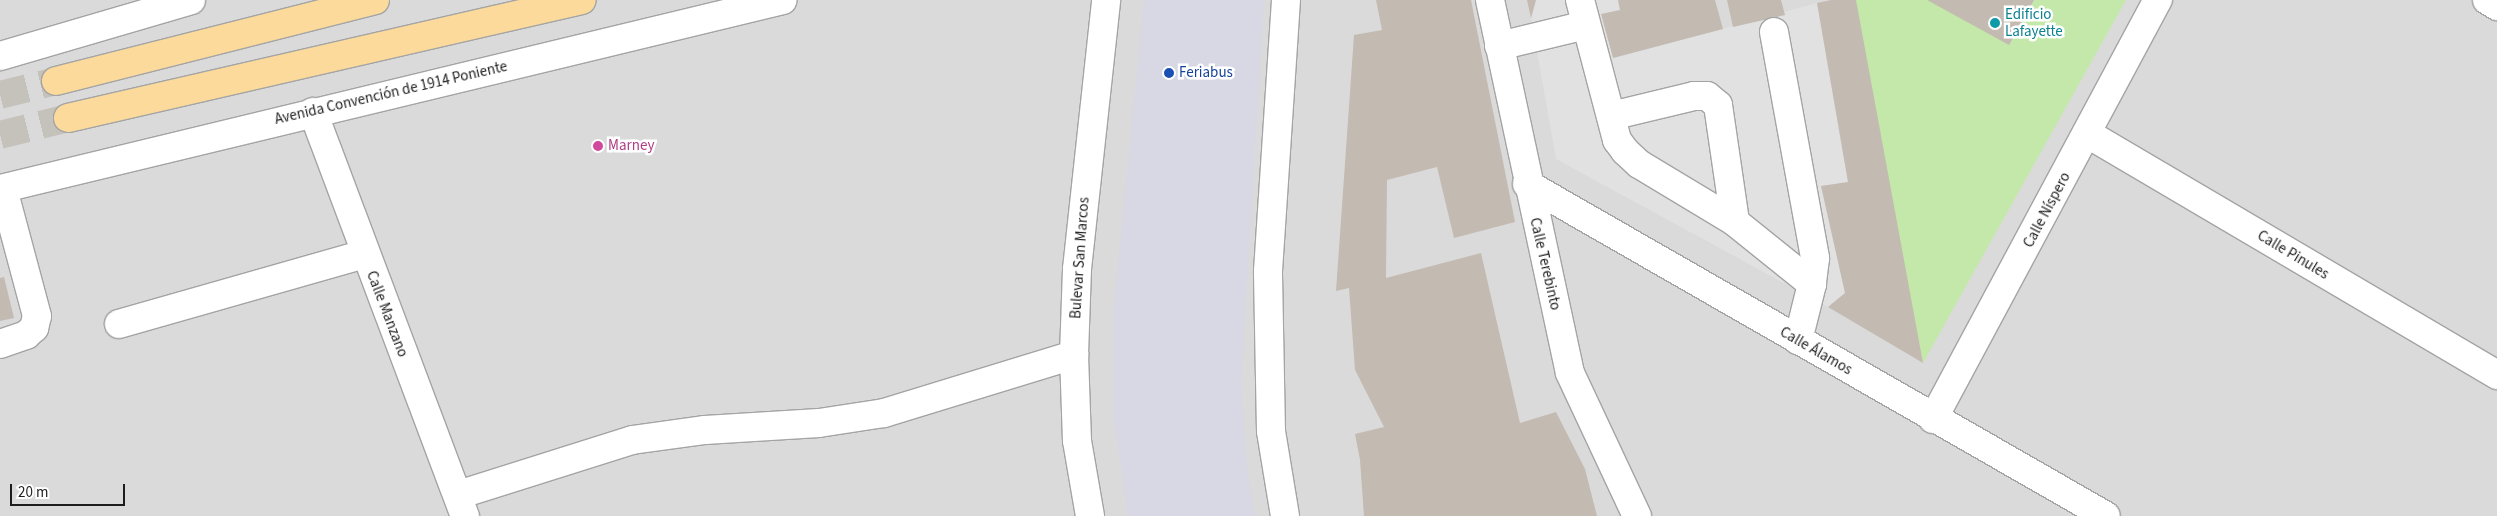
<!DOCTYPE html>
<meta charset="utf-8">
<style>
body{margin:0}
#map{position:relative;width:2497px;height:516px;overflow:hidden;background:#eeebe3;font-family:"Source Sans 3",sans-serif}
div>[style]{position:absolute}
.residential>*{inset:0;background:#dbdada;transform-origin:0 0}
.grass>*{inset:0;background:#c3e8a9}
.parking>*{inset:0;background:#e1e1e1}
.plaza>*{inset:0;background:#d8d7e4}
.building>*{inset:0;background:#c3bab2}
.major-tunnel>*{height:28px;margin-top:-14px;transform-origin:0;background:repeating-linear-gradient(90deg,#c4c2bb 0 28px,transparent 0 42px)}
.roads{filter:drop-shadow(1px 0 #a4a4a4) drop-shadow(-1px 0 #a4a4a4) drop-shadow(0 1px #a4a4a4) drop-shadow(0 -1px #a4a4a4)}
.minor>*{height:28px;margin:-14px;padding:0 14px;transform-origin:14px;border-radius:14px;background:#fff}
.major>*{height:28px;margin:-14px;padding:0 14px;transform-origin:14px;border-radius:14px;background:#fbda9c}
.dots>*{width:14px;height:14px;translate:-50% -50%;box-sizing:border-box;border:2px solid #fff;border-radius:50%}
span{translate:-50% -50%;white-space:nowrap;text-align:center;line-height:1.15;-webkit-text-stroke:5px #fff;paint-order:stroke}
.culture-label{font-size:15px;color:#0d838f}
.left{translate:0 -50%;text-align:left}
.transit-label{font-size:15px;color:#164399}
.street-label{font-size:15px;color:#1d1d1d}
.hotel-label{font-size:15px;color:#b23c85}
.scale{position:absolute;left:10px;top:484px;width:115px;height:22px;box-sizing:border-box;border:2px solid #1d1d1d;border-top:0;padding-left:6px;font-size:15px;line-height:18px;white-space:nowrap;color:#1d1d1d;-webkit-text-stroke:4px #fff;paint-order:stroke}
</style>
<div id="map">
<div class="residential">
<div style="left:0;top:0;width:2497px;height:516px"></div>
</div>
<div class="grass">
<div style="clip-path:polygon(1851px 0,1935px 0,2009px 45px,2034px 0,2126px 0,1923px 363px)"></div>
</div>
<div class="parking">
<div style="clip-path:polygon(1536px 0,1618px 0,1620px 10px,1602px 14px,1614px 58px,1817px 3px,1848px 182px,1821px 186px,1845px 293px,1828px 307px,1556px 159px,1531px 18px)"></div>
</div>
<div class="plaza">
<div style="clip-path:polygon(1144px 0,1264px 0,1241px 384px,1247px 468px,1255px 516px,1128px 516px,1114px 419px,1114px 306px)"></div>
</div>
<div class="building">
<div style="clip-path:polygon(1376px 0,1471px 0,1515px 222px,1454px 238px,1437px 167px,1387px 180px,1386px 278px,1481px 253px,1520px 423px,1556px 412px,1585px 469px,1597px 516px,1364px 516px,1360px 460px,1355px 434px,1384px 427px,1355px 370px,1349px 288px,1336px 291px,1354px 35px,1382px 30px)"></div>
<div style="clip-path:polygon(1527px 0,1536px 0,1531px 18px)"></div>
<div style="clip-path:polygon(1618px 0,1715px 0,1723px 29px,1613px 58px,1601px 14px,1620px 10px)"></div>
<div style="clip-path:polygon(1727px 0,1781px 0,1785px 15px,1733px 27px)"></div>
<div style="clip-path:polygon(1831px 0,1856px 0,1923px 363px,1828px 307px,1845px 293px,1821px 186px,1848px 182px,1817px 3px)"></div>
<div style="clip-path:polygon(1927px 0,2034px 0,2009px 45px)"></div>
<div style="clip-path:polygon(4px 277px,14px 318px,0 321px,0 278px)"></div>
</div>
<div class="major-tunnel">
<div style="left:0;top:95px;width:58px;rotate:-14deg"></div>
<div style="left:0;top:135px;width:70px;rotate:-14deg"></div>
</div>
<div class="roads">
<div class="minor">
<div style="left:1490px;top:0;width:381px;rotate:77.9deg"></div>
<div style="left:1570px;top:373px;width:158px;rotate:64.9deg"></div>
<div style="left:1580px;top:0;width:145px;rotate:75.2deg"></div>
<div style="left:1617px;top:140px;width:14px;rotate:54deg"></div>
<div style="left:1625px;top:151px;width:19px;rotate:43deg"></div>
<div style="left:1639px;top:164px;width:112px;rotate:31.1deg"></div>
<div style="left:1735px;top:222px;width:99px;rotate:38.8deg"></div>
<div style="left:2487px;top:0;width:12px;rotate:31deg"></div>
<div style="left:1774px;top:32px;width:230px;rotate:79.7deg"></div>
<div style="left:1815px;top:258px;width:26px;rotate:97deg"></div>
<div style="left:1812px;top:284px;width:58px;rotate:104deg"></div>
<div style="left:1499px;top:46px;width:89px;rotate:-13.6deg"></div>
<div style="left:0;top:56px;width:199px;rotate:-16.3deg"></div>
<div style="left:313px;top:112px;width:432px;rotate:69.4deg"></div>
<div style="left:1611px;top:116px;width:85px;rotate:-13.5deg"></div>
<div style="left:1694px;top:96px;width:13px"></div>
<div style="left:1707px;top:96px;width:14px;rotate:39deg"></div>
<div style="left:1718px;top:105px;width:118px;rotate:81.7deg"></div>
<div style="left:2088px;top:134px;width:475px;rotate:30.5deg"></div>
<div style="left:1527px;top:184px;width:667px;rotate:29.83deg"></div>
<div style="left:0;top:189px;width:805px;rotate:-13.57deg"></div>
<div style="left:119px;top:324px;width:255px;rotate:-15.9deg"></div>
<div style="left:0;top:344px;width:28px;rotate:-19deg"></div>
<div style="left:26px;top:335px;width:11px;rotate:-41deg"></div>
<div style="left:34px;top:328px;width:12px;rotate:-76deg"></div>
<div style="left:37px;top:316px;width:131px;rotate:-105deg"></div>
<div style="left:1933px;top:419px;width:476px;rotate:-61.8deg"></div>
<div style="left:458px;top:495px;width:182px;rotate:-17.5deg"></div>
<div style="left:632px;top:440px;width:74px;rotate:-7.8deg"></div>
<div style="left:705px;top:430px;width:114px;rotate:-3.5deg"></div>
<div style="left:819px;top:423px;width:66px;rotate:-8.7deg"></div>
<div style="left:884px;top:413px;width:199px;rotate:-17deg"></div>
<div style="left:1090px;top:516px;width:76px;rotate:-99.8deg"></div>
<div style="left:1077px;top:441px;width:86px;rotate:-92deg"></div>
<div style="left:1074px;top:355px;width:86px;rotate:-88deg"></div>
<div style="left:1077px;top:269px;width:271px;rotate:-83.8deg"></div>
<div style="left:1285px;top:516px;width:86px;rotate:-99.4deg"></div>
<div style="left:1271px;top:431px;width:160px;rotate:-91.1deg"></div>
<div style="left:1268px;top:271px;width:272px;rotate:-86.2deg"></div>
</div>
<div class="major">
<div style="left:56px;top:81px;width:329px;rotate:-14.2deg"></div>
<div style="left:68px;top:118px;width:527px;rotate:-12.93deg"></div>
</div>
</div>
<div class="dots">
<div style="left:1995px;top:23px;background:#0f9aa8"></div>
<div style="left:1169px;top:73px;background:#1a4fb4"></div>
<div style="left:598px;top:146px;background:#d1479c"></div>
</div>
<div class="culture-label">
<span class="left" style="left:2005px;top:23px">Edificio<br>Lafayette</span>
</div>
<div class="transit-label">
<span class="left" style="left:1179px;top:73px">Feriabus</span>
</div>
<div class="street-label">
<span style="left:391px;top:93px;rotate:-13deg">Avenida Convención de 1914 Poniente</span>
<span style="left:2047px;top:210px;rotate:-62deg">Calle Níspero</span>
<span style="left:2293px;top:255px;rotate:31deg">Calle Pinules</span>
<span style="left:1080px;top:258px;rotate:-86deg">Bulevar San Marcos</span>
<span style="left:1545px;top:264px;rotate:77deg">Calle Terebinto</span>
<span style="left:387px;top:314px;rotate:69deg">Calle Manzano</span>
<span style="left:1816px;top:351px;rotate:30deg">Calle Álamos</span>
</div>
<div class="hotel-label">
<span class="left" style="left:608px;top:146px">Marney</span>
</div>
<div class="scale">20 m</div>
</div>
